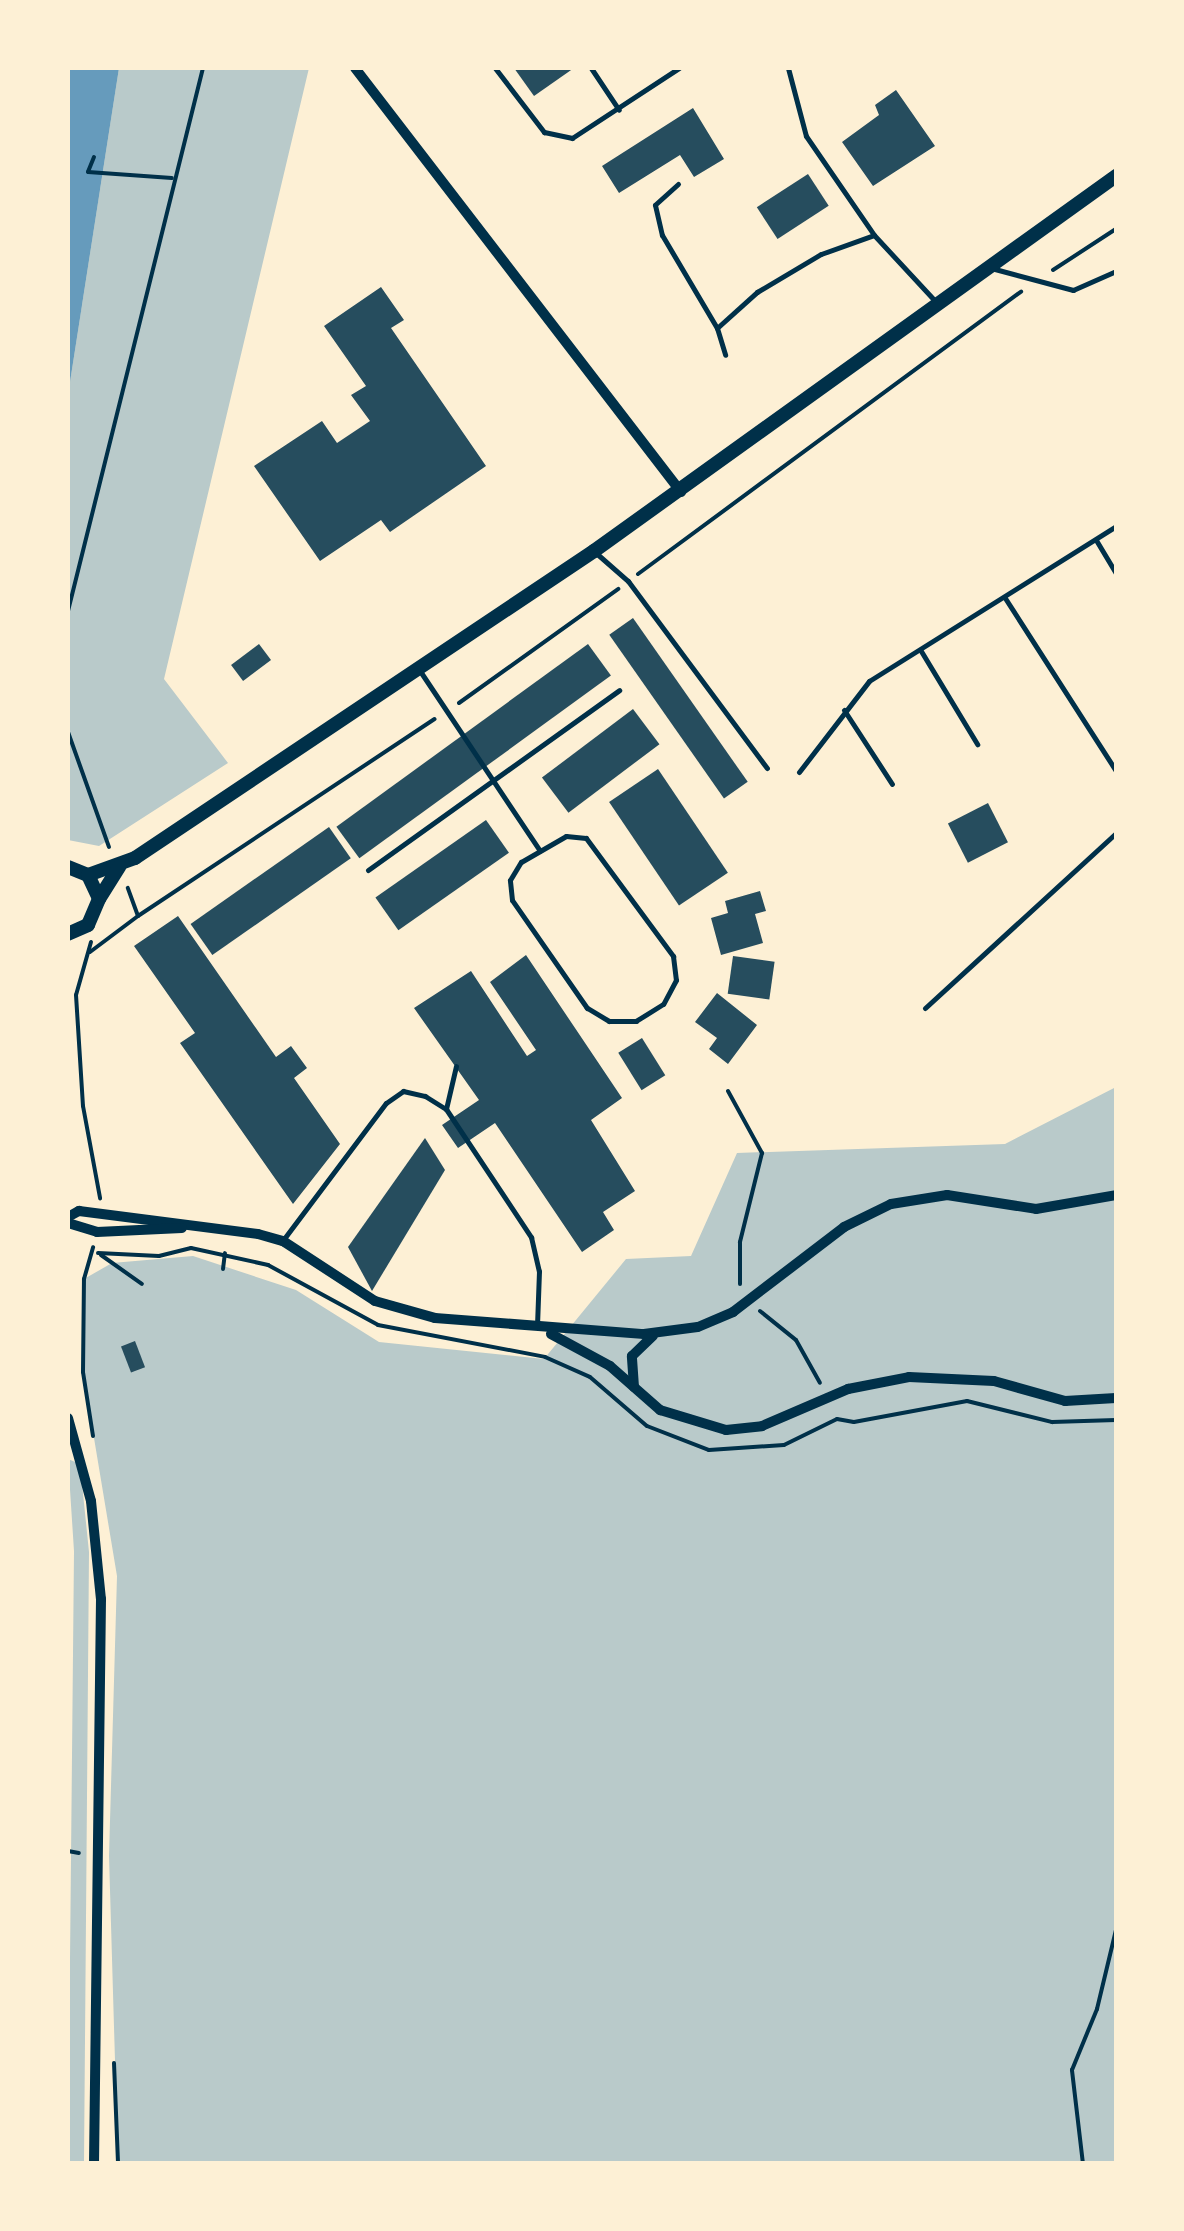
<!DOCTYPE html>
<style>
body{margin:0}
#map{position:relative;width:1184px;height:2231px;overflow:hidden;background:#fdf0d5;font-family:"Varela Round",sans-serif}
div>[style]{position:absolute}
.green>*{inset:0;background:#b9caca}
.water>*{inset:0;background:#669bbc}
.building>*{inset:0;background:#264d5e;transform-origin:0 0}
.path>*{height:4px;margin:-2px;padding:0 2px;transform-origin:2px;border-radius:2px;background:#003049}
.service>*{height:5px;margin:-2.5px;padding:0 2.5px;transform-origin:2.5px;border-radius:2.5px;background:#003049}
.minor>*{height:10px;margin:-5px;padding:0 5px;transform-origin:5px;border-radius:5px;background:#003049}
.tertiary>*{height:14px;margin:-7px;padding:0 7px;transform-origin:7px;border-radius:7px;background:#003049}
span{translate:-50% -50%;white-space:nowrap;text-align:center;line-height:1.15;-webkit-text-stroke:10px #fdf0d5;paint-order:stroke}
.frame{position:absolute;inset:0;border:70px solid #fdf0d5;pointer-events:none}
</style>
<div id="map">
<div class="green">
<div style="clip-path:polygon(119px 68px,309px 68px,164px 679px,228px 763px,99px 846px,68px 840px,68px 395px)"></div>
<div style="clip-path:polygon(1116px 1087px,1116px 2163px,118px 2163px,109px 1856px,117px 1576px,83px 1372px,84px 1279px,112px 1263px,193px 1256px,296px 1290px,379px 1342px,544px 1359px,626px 1259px,691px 1256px,737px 1153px,1005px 1144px)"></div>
<div style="clip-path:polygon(68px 1459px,80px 1464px,89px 1552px,84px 2163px,68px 2164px,74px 1551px)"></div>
</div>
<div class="water">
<div style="clip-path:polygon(68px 68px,119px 68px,68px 395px)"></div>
</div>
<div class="building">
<div style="clip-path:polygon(514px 68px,574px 68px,534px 96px)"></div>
<div style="clip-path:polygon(896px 90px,935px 146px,873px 186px,842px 142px,879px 115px,875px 105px)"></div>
<div style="clip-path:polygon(693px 108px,724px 159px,694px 177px,680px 155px,619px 193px,602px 166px)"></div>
<div style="left:808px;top:174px;width:38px;height:61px;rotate:57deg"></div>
<div style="clip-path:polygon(381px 287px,404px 320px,391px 328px,486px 466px,390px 532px,381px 520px,320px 561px,254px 466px,322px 421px,337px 443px,370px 421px,351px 395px,366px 386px,324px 326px)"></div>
<div style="left:633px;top:618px;width:200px;height:29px;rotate:55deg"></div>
<div style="left:259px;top:644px;width:20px;height:35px;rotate:53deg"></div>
<div style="left:588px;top:644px;width:39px;height:311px;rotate:54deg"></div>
<div style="left:633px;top:709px;width:44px;height:114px;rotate:53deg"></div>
<div style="left:658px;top:769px;width:125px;height:59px;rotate:56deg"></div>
<div style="left:988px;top:803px;width:44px;height:45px;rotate:63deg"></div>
<div style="left:486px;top:820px;width:40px;height:135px;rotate:55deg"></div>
<div style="left:329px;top:827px;width:38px;height:169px;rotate:55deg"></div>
<div style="clip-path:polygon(760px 891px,766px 911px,755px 914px,763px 943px,721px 955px,711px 918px,728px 913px,725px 901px)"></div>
<div style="clip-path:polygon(178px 916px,276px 1057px,291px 1046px,307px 1068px,294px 1078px,340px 1144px,293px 1204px,180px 1043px,195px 1033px,134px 946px)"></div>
<div style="clip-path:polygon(526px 955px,622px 1098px,591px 1120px,635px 1191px,603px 1212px,614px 1230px,582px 1252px,495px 1123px,458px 1148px,442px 1125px,479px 1100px,414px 1008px,471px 971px,527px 1056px,536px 1050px,490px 982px)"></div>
<div style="left:733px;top:956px;width:42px;height:38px;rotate:8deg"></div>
<div style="clip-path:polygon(717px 993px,757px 1025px,728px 1064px,709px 1049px,717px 1038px,695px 1022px)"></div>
<div style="left:642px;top:1038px;width:44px;height:28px;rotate:58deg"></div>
<div style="clip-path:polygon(425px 1138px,445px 1170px,372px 1291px,348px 1247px)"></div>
<div style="left:135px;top:1341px;width:28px;height:15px;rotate:69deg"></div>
</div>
<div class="path">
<div style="left:94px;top:157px;width:16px;rotate:112deg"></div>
<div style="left:88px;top:172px;width:84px;rotate:4.1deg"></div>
<div style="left:1053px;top:270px;width:75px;rotate:-33.1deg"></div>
<div style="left:638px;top:574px;width:476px;rotate:-36.4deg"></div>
<div style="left:68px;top:611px;width:560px;rotate:-76.04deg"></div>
<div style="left:459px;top:703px;width:196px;rotate:-35.6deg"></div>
<div style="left:68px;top:732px;width:122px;rotate:70.4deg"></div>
<div style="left:138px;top:916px;width:356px;rotate:-33.6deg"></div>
<div style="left:91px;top:942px;width:55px;rotate:105.8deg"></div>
<div style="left:76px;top:995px;width:111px;rotate:86.4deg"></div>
<div style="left:83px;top:1106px;width:94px;rotate:79.5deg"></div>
<div style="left:90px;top:952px;width:60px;rotate:-36.9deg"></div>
<div style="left:138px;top:916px;width:30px;rotate:-110deg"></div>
<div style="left:728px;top:1091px;width:71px;rotate:61.3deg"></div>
<div style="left:762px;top:1153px;width:92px;rotate:103.9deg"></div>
<div style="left:740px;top:1242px;width:42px;rotate:90deg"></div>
<div style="left:98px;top:1253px;width:61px;rotate:2.8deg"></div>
<div style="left:159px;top:1256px;width:33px;rotate:-14deg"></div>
<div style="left:191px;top:1248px;width:79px;rotate:12.4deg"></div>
<div style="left:268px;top:1265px;width:125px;rotate:28.6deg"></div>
<div style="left:378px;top:1325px;width:170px;rotate:10.8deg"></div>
<div style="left:545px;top:1357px;width:49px;rotate:24deg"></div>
<div style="left:590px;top:1377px;width:75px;rotate:40.7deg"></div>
<div style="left:647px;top:1426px;width:66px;rotate:21.2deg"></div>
<div style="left:709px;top:1450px;width:75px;rotate:-3.8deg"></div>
<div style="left:784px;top:1445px;width:59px;rotate:-26.1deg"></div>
<div style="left:837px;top:1419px;width:17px;rotate:10deg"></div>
<div style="left:854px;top:1422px;width:115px;rotate:-10.5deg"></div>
<div style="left:967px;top:1401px;width:88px;rotate:13.9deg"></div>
<div style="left:1052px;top:1422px;width:64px;rotate:-1.8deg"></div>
<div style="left:101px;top:1255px;width:50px;rotate:35.3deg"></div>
<div style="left:223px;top:1269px;width:16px;rotate:-83deg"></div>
<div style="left:760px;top:1311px;width:46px;rotate:38.9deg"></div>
<div style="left:796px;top:1340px;width:49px;rotate:60.8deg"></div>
<div style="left:93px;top:1436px;width:65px;rotate:-98.9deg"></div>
<div style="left:83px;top:1372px;width:93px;rotate:-89.4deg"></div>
<div style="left:84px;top:1279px;width:33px;rotate:-74deg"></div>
<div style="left:68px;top:1851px;width:11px;rotate:10deg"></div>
<div style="left:114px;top:2063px;width:101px;rotate:87.7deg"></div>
<div style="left:1083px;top:2164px;width:95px;rotate:-96.7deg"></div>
<div style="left:1072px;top:2070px;width:66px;rotate:-67.7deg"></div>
<div style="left:1097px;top:2009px;width:81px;rotate:-76.5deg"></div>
</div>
<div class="service">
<div style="left:495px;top:68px;width:81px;rotate:52.6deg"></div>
<div style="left:544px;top:132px;width:29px;rotate:12deg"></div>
<div style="left:572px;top:138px;width:128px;rotate:-33.2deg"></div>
<div style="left:591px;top:68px;width:50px;rotate:56.3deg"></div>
<div style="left:788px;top:68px;width:70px;rotate:75.2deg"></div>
<div style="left:806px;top:136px;width:120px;rotate:55.5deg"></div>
<div style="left:874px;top:235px;width:91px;rotate:47.2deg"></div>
<div style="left:678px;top:184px;width:31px;rotate:138deg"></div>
<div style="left:655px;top:205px;width:31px;rotate:77deg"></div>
<div style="left:662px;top:235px;width:108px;rotate:59.4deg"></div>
<div style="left:717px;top:328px;width:28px;rotate:73deg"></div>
<div style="left:991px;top:268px;width:85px;rotate:15deg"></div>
<div style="left:1073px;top:290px;width:47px;rotate:-23.8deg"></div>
<div style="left:717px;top:328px;width:54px;rotate:-42deg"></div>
<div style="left:757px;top:292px;width:74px;rotate:-30.7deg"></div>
<div style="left:821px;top:254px;width:56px;rotate:-19.7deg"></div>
<div style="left:1096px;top:540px;width:39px;rotate:59deg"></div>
<div style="left:596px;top:553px;width:43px;rotate:41.2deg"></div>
<div style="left:628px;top:581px;width:233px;rotate:53.4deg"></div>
<div style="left:1005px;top:598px;width:206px;rotate:57.3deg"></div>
<div style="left:921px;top:651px;width:109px;rotate:58.9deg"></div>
<div style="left:420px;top:671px;width:216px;rotate:56.3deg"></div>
<div style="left:844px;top:710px;width:88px;rotate:57deg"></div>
<div style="left:799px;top:772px;width:115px;rotate:-52.4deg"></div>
<div style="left:869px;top:681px;width:292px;rotate:-32.1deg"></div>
<div style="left:566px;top:836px;width:20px;rotate:6deg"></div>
<div style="left:586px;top:838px;width:147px;rotate:53.6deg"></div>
<div style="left:673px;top:956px;width:24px;rotate:83deg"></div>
<div style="left:676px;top:980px;width:27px;rotate:118deg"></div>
<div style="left:663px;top:1004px;width:32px;rotate:148deg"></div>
<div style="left:636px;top:1021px;width:27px;rotate:180deg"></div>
<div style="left:609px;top:1021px;width:26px;rotate:-149deg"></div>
<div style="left:587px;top:1008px;width:131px;rotate:-124.8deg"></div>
<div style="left:512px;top:900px;width:20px;rotate:-96deg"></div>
<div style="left:510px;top:880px;width:21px;rotate:-59deg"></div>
<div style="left:521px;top:862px;width:52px;rotate:-30deg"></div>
<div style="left:368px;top:870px;width:309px;rotate:-35.6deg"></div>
<div style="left:925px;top:1008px;width:259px;rotate:-42.5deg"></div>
<div style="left:446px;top:1109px;width:44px;rotate:-76.9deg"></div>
<div style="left:283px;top:1240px;width:171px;rotate:-53.1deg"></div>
<div style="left:386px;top:1103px;width:21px;rotate:-35deg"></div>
<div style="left:403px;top:1091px;width:23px;rotate:13deg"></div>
<div style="left:425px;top:1096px;width:25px;rotate:32deg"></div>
<div style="left:446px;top:1109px;width:154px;rotate:56.4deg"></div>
<div style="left:531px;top:1237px;width:35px;rotate:77deg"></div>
<div style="left:539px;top:1271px;width:55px;rotate:92.1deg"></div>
</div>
<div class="minor">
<div style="left:355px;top:68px;width:535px;rotate:52.44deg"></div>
<div style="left:68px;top:1217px;width:13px;rotate:-29deg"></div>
<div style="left:79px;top:1211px;width:180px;rotate:7.3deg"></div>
<div style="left:258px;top:1234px;width:26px;rotate:16deg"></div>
<div style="left:283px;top:1241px;width:110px;rotate:33.1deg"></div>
<div style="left:375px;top:1301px;width:62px;rotate:15.8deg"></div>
<div style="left:435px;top:1318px;width:210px;rotate:4.4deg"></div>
<div style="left:644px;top:1334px;width:54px;rotate:-7.4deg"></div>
<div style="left:698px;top:1327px;width:38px;rotate:-23deg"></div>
<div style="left:733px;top:1312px;width:140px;rotate:-37.4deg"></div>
<div style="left:844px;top:1227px;width:52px;rotate:-26.1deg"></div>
<div style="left:891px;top:1204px;width:57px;rotate:-9.1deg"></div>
<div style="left:947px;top:1195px;width:90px;rotate:8.9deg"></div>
<div style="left:1036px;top:1209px;width:81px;rotate:-9.9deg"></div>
<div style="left:68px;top:1223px;width:30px;rotate:17deg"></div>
<div style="left:97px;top:1232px;width:85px;rotate:-2.7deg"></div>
<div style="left:551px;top:1334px;width:67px;rotate:28.5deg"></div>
<div style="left:610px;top:1366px;width:67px;rotate:41.3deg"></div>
<div style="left:660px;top:1410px;width:69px;rotate:16.9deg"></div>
<div style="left:726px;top:1430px;width:36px;rotate:-6deg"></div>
<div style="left:762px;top:1426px;width:94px;rotate:-23.3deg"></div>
<div style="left:848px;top:1389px;width:62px;rotate:-11.1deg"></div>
<div style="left:909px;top:1377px;width:85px;rotate:2.7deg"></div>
<div style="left:994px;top:1381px;width:74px;rotate:15.7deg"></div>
<div style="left:1065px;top:1401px;width:51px;rotate:-3.4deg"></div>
<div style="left:634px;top:1387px;width:31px;rotate:-94deg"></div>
<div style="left:632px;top:1356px;width:29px;rotate:-44deg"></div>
<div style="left:68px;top:1418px;width:86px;rotate:74.5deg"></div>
<div style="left:91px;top:1501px;width:99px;rotate:84.2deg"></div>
<div style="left:101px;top:1599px;width:565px;rotate:90.71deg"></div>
</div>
<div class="tertiary">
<div style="left:68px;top:867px;width:22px;rotate:22deg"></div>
<div style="left:88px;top:875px;width:26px;rotate:65deg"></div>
<div style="left:99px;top:899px;width:28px;rotate:113deg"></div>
<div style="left:88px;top:925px;width:22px;rotate:156deg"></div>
<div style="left:88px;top:875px;width:50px;rotate:-19.9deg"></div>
<div style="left:135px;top:858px;width:552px;rotate:-33.78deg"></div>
<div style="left:594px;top:551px;width:643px;rotate:-35.69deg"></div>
<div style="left:99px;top:899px;width:39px;rotate:-58deg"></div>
</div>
<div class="frame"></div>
</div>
